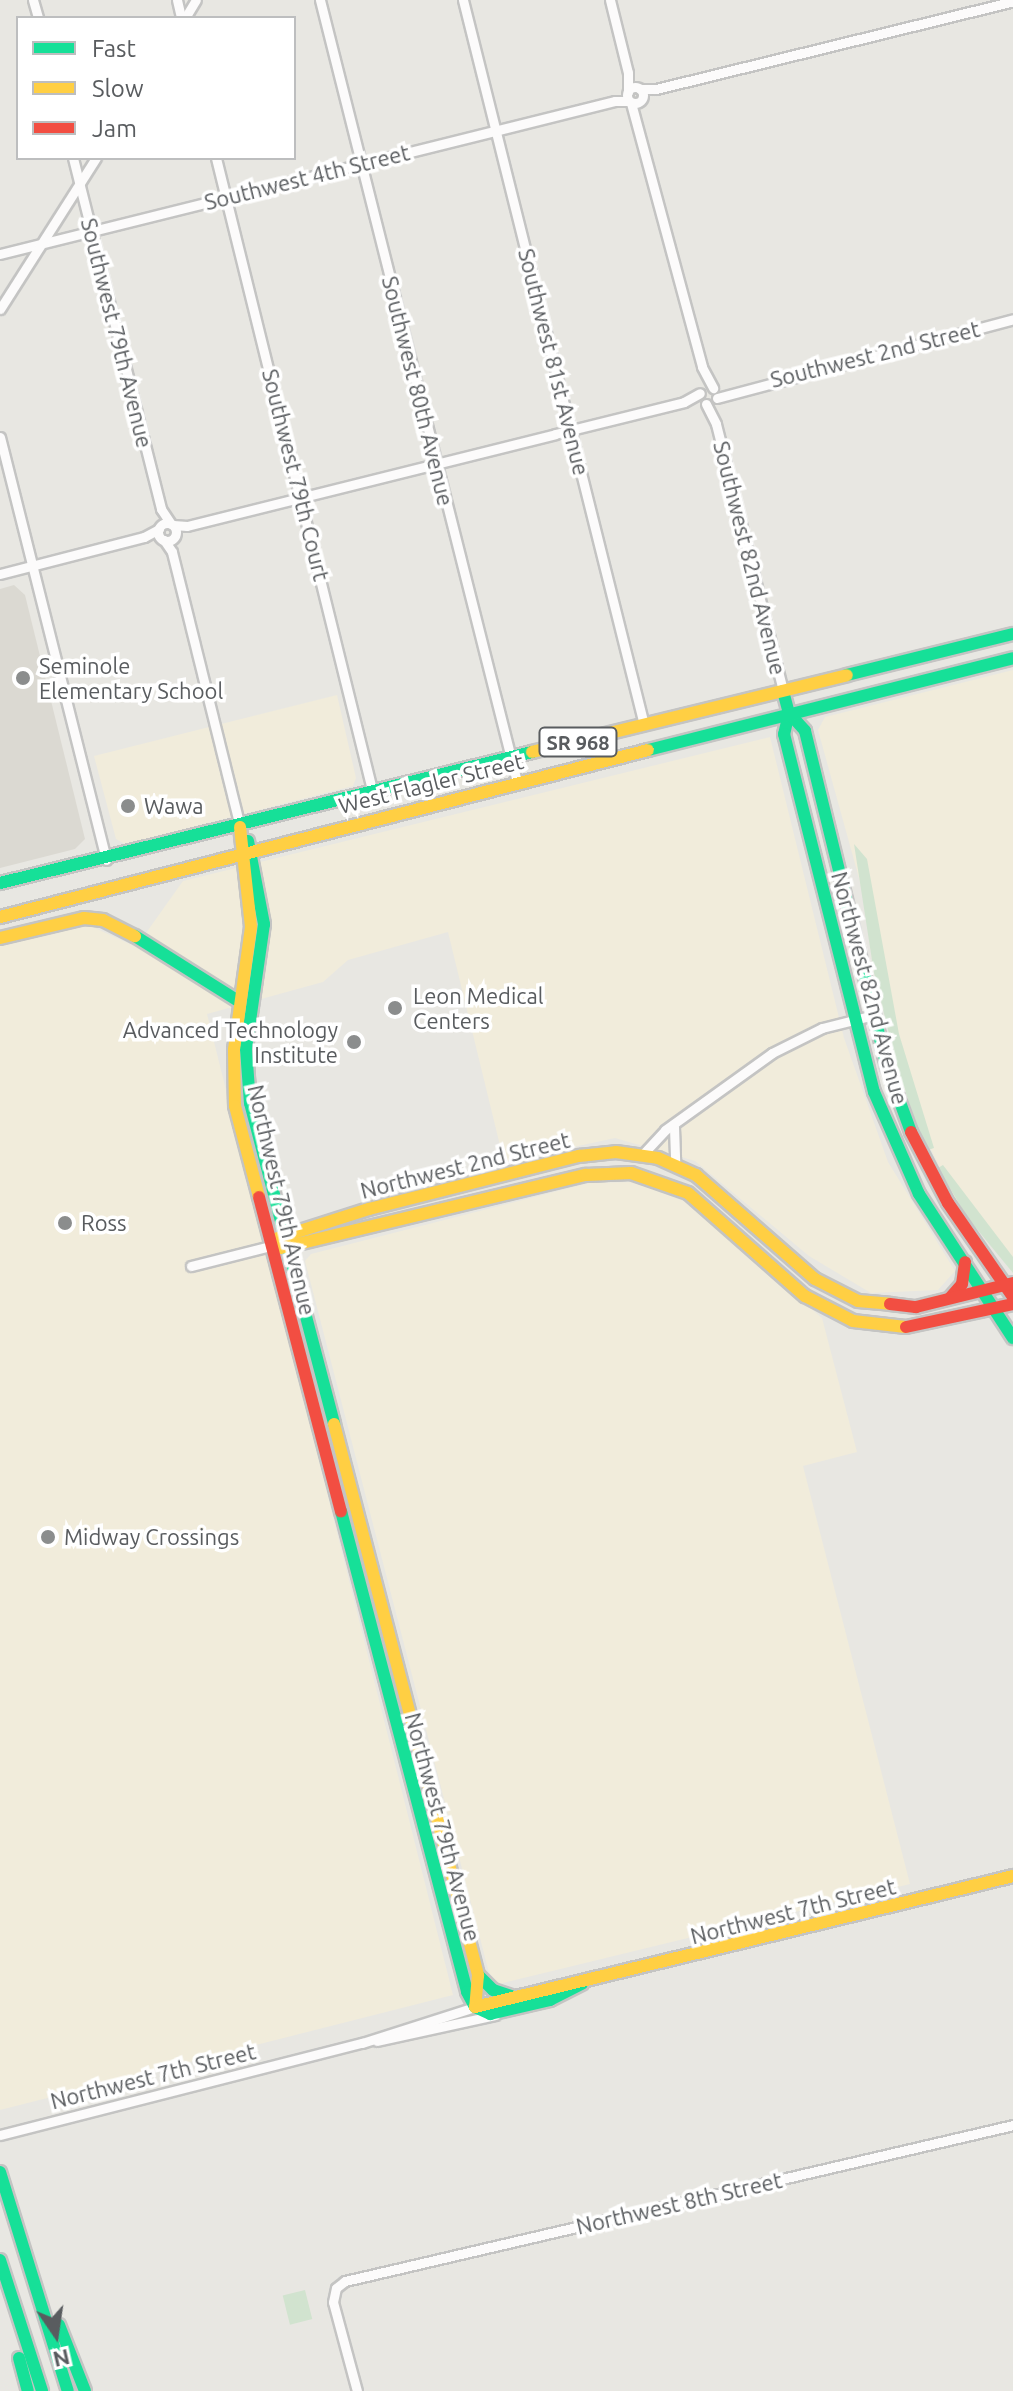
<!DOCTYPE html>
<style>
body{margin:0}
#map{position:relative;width:1013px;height:2391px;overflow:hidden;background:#e8e7e2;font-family:Ubuntu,sans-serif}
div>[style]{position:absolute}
.commercial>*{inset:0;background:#f1ecdb}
.education>*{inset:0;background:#dbd9d2}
.green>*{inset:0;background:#d1e3cf;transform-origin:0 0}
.roads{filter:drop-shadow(2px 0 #c4c4c3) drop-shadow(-2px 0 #c4c4c3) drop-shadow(0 2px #c4c4c3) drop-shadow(0 -2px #c4c4c3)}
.street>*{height:9px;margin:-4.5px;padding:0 4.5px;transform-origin:4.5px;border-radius:4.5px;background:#fcfbfb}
.street>.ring{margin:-4.5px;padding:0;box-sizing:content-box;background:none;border:9px solid #fcfbfb;border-radius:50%}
.fast>*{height:12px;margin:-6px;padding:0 6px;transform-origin:6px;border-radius:6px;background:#16e098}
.slow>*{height:12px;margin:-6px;padding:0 6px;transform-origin:6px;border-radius:6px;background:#ffcf43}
.jam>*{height:12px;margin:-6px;padding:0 6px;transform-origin:6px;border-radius:6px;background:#f24e42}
.dots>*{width:22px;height:22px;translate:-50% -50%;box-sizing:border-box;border:4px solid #fff;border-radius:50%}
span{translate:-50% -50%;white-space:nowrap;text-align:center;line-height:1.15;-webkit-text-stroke:7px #fff;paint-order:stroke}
.shield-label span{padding:2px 6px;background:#fff;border:2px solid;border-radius:6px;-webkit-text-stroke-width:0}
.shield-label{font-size:20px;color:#595c5f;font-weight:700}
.street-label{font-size:22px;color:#595c5f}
.poi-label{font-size:22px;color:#595c5f}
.left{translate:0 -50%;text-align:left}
.right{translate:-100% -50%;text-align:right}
.legend{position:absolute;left:16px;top:16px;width:280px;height:144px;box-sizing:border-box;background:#fff;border:2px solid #bdbebf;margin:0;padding:10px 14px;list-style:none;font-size:24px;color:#595c5f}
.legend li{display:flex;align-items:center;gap:16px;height:40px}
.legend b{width:40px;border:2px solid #bdbebf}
.north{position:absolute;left:16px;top:2295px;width:80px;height:80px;-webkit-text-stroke:6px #fff;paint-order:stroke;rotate:167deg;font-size:22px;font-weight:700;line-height:32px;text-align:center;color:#595c5f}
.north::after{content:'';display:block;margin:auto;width:28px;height:36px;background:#595c5f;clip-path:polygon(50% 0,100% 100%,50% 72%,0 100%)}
</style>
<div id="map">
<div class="commercial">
<div style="clip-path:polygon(1013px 670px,1013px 1273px,954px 1197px,907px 1100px,874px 973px,862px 889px,818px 730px,825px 717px)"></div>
<div style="clip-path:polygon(337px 695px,356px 778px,353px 786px,125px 844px,116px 839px,94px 756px)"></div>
<div style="clip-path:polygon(770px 737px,844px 1038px,888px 1162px,955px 1271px,938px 1290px,871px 1293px,809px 1256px,695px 1161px,615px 1138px,504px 1162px,448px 932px,348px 960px,323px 982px,207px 1014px,453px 1995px,0 2110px,0 942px,80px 921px,136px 947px,183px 881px)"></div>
<div style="clip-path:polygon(633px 1182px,686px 1202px,822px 1318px,857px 1452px,803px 1466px,910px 1884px,499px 1984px,489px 1973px,305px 1261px,311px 1254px,589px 1183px)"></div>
</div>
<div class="education">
<div style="clip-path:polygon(14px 585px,25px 595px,85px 839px,75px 849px,0 868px,0 589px)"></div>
</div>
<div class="green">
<div style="clip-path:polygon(854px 844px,867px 859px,899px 1034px,934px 1148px,928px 1150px,917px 1126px,898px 1070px,874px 973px)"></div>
<div style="clip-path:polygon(943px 1165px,1013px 1257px,1013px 1273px,967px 1217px,938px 1168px)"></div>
<div style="left:305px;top:2290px;width:30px;height:23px;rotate:76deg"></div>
</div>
<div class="roads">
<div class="street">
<div style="left:33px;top:0;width:19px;rotate:74deg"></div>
<div style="left:177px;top:0;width:18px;rotate:77deg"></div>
<div style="left:320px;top:0;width:806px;rotate:75.86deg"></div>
<div style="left:463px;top:0;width:747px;rotate:75.98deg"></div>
<div style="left:610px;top:0;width:75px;rotate:76.1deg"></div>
<div style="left:628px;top:73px;width:19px;rotate:90deg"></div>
<div style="left:185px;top:18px;width:21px;rotate:-59deg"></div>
<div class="ring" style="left:627px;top:87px;width:7px;height:7px"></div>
<div style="left:640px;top:89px;width:16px"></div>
<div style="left:656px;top:89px;width:368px;rotate:-13.8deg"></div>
<div style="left:631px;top:103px;width:273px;rotate:74.9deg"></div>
<div style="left:702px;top:367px;width:24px;rotate:62deg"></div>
<div style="left:73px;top:158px;width:362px;rotate:75.9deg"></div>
<div style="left:161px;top:509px;width:18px;rotate:56deg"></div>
<div style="left:216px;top:158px;width:655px;rotate:76.13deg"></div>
<div style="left:0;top:254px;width:634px;rotate:-13.97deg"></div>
<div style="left:615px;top:101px;width:14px"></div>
<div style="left:0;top:309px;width:179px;rotate:-57.6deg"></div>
<div style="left:717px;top:398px;width:306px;rotate:-14.9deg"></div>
<div style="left:706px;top:404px;width:22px;rotate:63deg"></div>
<div style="left:716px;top:424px;width:275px;rotate:75.9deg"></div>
<div style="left:0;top:437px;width:436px;rotate:75.9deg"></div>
<div class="ring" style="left:158px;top:523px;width:9px;height:9px"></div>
<div style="left:173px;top:525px;width:14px;rotate:4deg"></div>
<div style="left:187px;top:526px;width:379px;rotate:-14deg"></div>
<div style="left:555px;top:434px;width:133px;rotate:-13.9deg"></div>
<div style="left:684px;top:402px;width:18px;rotate:-29deg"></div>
<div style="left:164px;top:540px;width:14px;rotate:56deg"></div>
<div style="left:172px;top:552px;width:283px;rotate:76.1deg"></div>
<div style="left:0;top:574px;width:149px;rotate:-14.4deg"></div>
<div style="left:144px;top:537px;width:17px;rotate:-28deg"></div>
<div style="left:674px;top:1127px;width:37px;rotate:88deg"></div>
<div style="left:642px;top:1155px;width:34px;rotate:-47deg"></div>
<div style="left:665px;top:1130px;width:132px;rotate:-35.7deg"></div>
<div style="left:772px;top:1053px;width:56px;rotate:-26.6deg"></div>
<div style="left:822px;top:1028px;width:54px;rotate:-14deg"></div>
<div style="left:191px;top:1266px;width:81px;rotate:-14.2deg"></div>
<div style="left:377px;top:2041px;width:121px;rotate:-12.4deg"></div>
<div style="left:0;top:2135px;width:374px;rotate:-14.3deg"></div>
<div style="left:362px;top:2043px;width:119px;rotate:-17.7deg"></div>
<div style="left:357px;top:2391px;width:92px;rotate:-105.1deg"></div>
<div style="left:333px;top:2302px;width:14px;rotate:-78deg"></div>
<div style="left:336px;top:2288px;width:11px;rotate:-38deg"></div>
<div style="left:345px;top:2281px;width:686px;rotate:-13.14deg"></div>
</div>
<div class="fast">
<div style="left:847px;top:675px;width:171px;rotate:-13.9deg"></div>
<div style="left:783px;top:691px;width:23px;rotate:75deg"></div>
<div style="left:789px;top:713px;width:22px;rotate:103deg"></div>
<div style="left:784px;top:734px;width:369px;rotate:75.9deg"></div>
<div style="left:874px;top:1092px;width:111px;rotate:66.2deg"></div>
<div style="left:919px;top:1194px;width:172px;rotate:56.9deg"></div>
<div style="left:789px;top:713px;width:24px;rotate:48deg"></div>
<div style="left:805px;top:731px;width:346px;rotate:76.3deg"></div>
<div style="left:887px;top:1067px;width:69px;rotate:69.7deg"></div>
<div style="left:648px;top:750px;width:376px;rotate:-14.1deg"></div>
<div style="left:248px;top:841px;width:85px;rotate:79.1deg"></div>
<div style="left:264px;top:924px;width:126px;rotate:98.2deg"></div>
<div style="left:246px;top:1049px;width:54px;rotate:85.8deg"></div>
<div style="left:250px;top:1103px;width:332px;rotate:75.3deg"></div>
<div style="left:0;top:883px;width:548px;rotate:-13.83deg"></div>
<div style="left:135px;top:936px;width:124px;rotate:32.2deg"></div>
<div style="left:341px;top:1511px;width:497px;rotate:75.3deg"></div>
<div style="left:467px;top:1992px;width:17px;rotate:62deg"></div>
<div style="left:475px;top:2007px;width:17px;rotate:25deg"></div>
<div style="left:490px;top:2014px;width:62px;rotate:-13.1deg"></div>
<div style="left:550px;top:2000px;width:36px;rotate:-27deg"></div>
<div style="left:478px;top:1975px;width:21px;rotate:45deg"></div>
<div style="left:493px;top:1990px;width:19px;rotate:18deg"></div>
<div style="left:0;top:2172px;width:229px;rotate:72.8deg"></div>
<div style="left:0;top:2260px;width:138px;rotate:72.2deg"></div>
<div style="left:59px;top:2325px;width:71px;rotate:68.5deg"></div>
<div style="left:19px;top:2358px;width:34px;rotate:75deg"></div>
</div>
<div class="slow">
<div style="left:532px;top:752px;width:324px;rotate:-13.7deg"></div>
<div style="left:240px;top:827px;width:101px;rotate:83.7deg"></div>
<div style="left:251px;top:927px;width:124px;rotate:97.9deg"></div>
<div style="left:234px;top:1050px;width:56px;rotate:89deg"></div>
<div style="left:235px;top:1106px;width:94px;rotate:75.2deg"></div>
<div style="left:0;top:917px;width:669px;rotate:-14.45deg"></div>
<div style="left:0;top:938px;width:86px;rotate:-13.4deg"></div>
<div style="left:84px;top:918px;width:19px;rotate:6deg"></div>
<div style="left:103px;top:920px;width:36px;rotate:27deg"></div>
<div style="left:278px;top:1238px;width:96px;rotate:-17.7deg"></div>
<div style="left:369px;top:1209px;width:217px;rotate:-14.2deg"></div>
<div style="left:579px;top:1156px;width:37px;rotate:-6deg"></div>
<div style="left:616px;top:1152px;width:42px;rotate:8.1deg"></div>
<div style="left:658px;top:1158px;width:42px;rotate:24.1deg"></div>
<div style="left:696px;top:1175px;width:158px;rotate:41.2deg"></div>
<div style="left:815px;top:1279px;width:48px;rotate:27.1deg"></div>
<div style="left:858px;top:1301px;width:32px;rotate:5deg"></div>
<div style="left:281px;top:1248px;width:314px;rotate:-13.5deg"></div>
<div style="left:586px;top:1175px;width:45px;rotate:-2.5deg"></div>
<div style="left:631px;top:1173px;width:60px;rotate:19.3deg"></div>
<div style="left:688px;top:1193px;width:156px;rotate:41.4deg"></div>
<div style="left:805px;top:1296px;width:54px;rotate:27.5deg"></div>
<div style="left:853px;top:1321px;width:53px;rotate:6.5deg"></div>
<div style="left:334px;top:1424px;width:570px;rotate:75.35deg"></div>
<div style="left:478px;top:1975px;width:32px;rotate:95deg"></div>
<div style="left:475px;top:2007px;width:554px;rotate:-13.68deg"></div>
</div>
<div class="jam">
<div style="left:911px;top:1132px;width:80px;rotate:62.5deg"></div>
<div style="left:948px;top:1203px;width:114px;rotate:55.3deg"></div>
<div style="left:259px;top:1197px;width:325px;rotate:75.4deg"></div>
<div style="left:950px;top:1298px;width:18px;rotate:-49deg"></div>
<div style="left:962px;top:1284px;width:22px;rotate:-82deg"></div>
<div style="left:890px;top:1304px;width:26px;rotate:7deg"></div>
<div style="left:916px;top:1307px;width:100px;rotate:-13.9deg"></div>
<div style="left:906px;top:1327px;width:109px;rotate:-12.1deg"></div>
</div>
</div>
<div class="dots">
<div style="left:23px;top:678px;background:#8b8d8d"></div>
<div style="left:128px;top:806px;background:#8b8d8d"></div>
<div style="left:395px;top:1008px;background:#8b8d8d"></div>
<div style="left:354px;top:1042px;background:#8b8d8d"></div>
<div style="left:65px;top:1223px;background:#8b8d8d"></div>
<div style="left:48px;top:1537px;background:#8b8d8d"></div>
</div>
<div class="shield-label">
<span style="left:578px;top:742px">SR 968</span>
</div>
<div class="street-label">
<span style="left:307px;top:177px;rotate:-14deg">Southwest 4th Street</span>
<span style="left:117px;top:333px;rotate:76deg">Southwest 79th Avenue</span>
<span style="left:875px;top:354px;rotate:-14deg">Southwest 2nd Street</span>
<span style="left:554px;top:362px;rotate:76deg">Southwest 81st Avenue</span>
<span style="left:418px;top:391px;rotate:76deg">Southwest 80th Avenue</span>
<span style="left:296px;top:475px;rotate:76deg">Southwest 79th Court</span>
<span style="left:750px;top:558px;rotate:76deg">Southwest 82nd Avenue</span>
<span style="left:431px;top:783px;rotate:-14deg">West Flagler Street</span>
<span style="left:870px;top:988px;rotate:75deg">Northwest 82nd Avenue</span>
<span style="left:465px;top:1165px;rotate:-14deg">Northwest 2nd Street</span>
<span style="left:282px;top:1200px;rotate:77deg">Northwest 79th Avenue</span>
<span style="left:443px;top:1827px;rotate:75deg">Northwest 79th Avenue</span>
<span style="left:793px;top:1911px;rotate:-14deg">Northwest 7th Street</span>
<span style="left:153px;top:2076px;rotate:-14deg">Northwest 7th Street</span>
<span style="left:679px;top:2203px;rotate:-13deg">Northwest 8th Street</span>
</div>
<div class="poi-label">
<span class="left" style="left:39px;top:678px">Seminole<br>Elementary School</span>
<span class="left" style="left:144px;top:806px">Wawa</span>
<span class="left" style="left:413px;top:1008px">Leon Medical<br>Centers</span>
<span class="right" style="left:338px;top:1042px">Advanced Technology<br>Institute</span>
<span class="left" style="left:81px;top:1223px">Ross</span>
<span class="left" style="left:64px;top:1537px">Midway Crossings</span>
</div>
<ul class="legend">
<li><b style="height:10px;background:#16e098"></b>Fast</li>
<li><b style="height:10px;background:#ffcf43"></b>Slow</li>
<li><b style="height:10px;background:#f24e42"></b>Jam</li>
</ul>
<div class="north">N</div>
</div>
